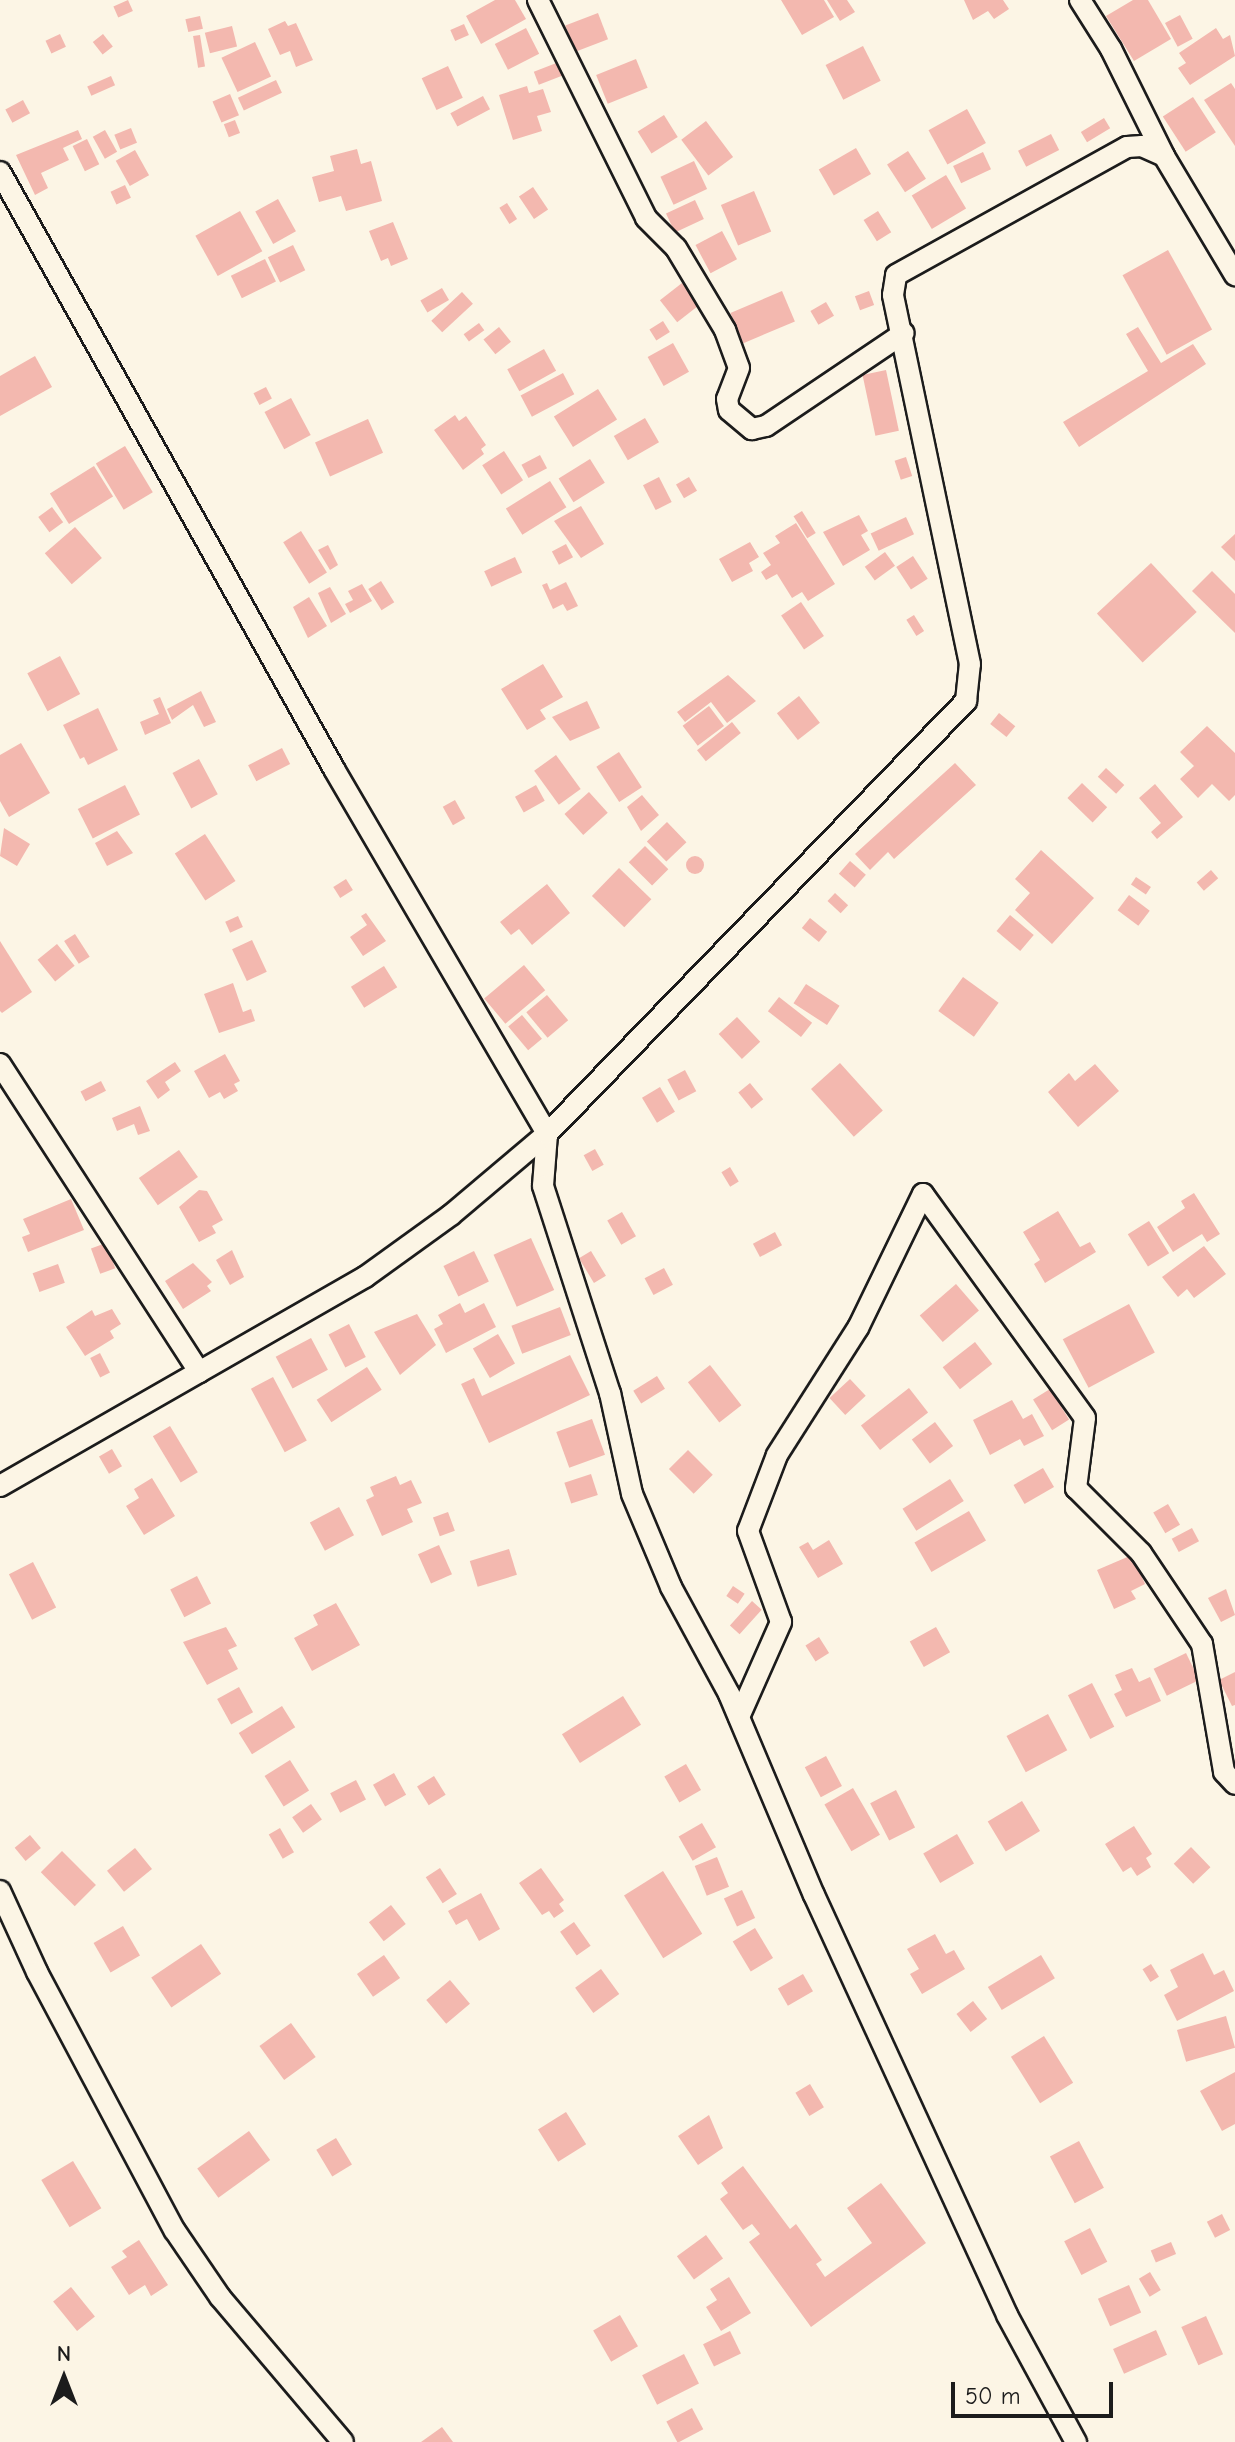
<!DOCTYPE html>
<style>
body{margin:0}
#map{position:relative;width:1235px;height:2442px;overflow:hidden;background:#fcf5e5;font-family:"Comic Neue",sans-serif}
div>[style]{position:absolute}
.building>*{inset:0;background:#f3b8af;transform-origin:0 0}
.round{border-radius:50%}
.roads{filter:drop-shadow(2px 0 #1c1c1c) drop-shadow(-2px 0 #1c1c1c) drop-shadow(0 2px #1c1c1c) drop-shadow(0 -2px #1c1c1c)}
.minor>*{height:20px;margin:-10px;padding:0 10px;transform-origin:10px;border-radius:10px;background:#fcf5e5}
span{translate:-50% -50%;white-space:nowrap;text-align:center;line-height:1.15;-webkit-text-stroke:7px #fcf5e5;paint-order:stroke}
.north{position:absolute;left:24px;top:2338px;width:80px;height:80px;-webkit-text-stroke:6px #fcf5e5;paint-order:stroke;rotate:0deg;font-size:22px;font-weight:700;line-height:32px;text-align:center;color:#1c1c1c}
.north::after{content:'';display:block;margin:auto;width:28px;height:36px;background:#1c1c1c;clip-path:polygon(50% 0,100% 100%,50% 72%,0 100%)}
.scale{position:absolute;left:951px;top:2382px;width:162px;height:36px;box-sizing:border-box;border:4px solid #1c1c1c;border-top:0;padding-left:10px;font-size:24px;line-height:28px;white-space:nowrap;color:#1c1c1c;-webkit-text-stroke:6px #fcf5e5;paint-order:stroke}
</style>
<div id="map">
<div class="building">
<div style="left:128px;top:0;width:12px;height:16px;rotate:66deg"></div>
<div style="clip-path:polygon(495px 0,515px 0,526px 19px,481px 44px,466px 16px)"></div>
<div style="clip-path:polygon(781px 0,824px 0,834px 17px,802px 35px)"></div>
<div style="clip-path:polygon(827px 0,847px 0,855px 12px,840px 21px)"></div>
<div style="clip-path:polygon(964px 0,1003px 0,1009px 9px,994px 19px,988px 11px,973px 20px)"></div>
<div style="clip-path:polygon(1133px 0,1148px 0,1171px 39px,1134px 61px,1106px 16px)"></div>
<div style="left:598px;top:13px;width:28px;height:35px;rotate:69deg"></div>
<div style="left:1180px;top:15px;width:27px;height:17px;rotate:62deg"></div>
<div style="left:200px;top:16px;width:13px;height:15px;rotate:77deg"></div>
<div style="clip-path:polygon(285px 21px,288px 26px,296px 23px,313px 60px,296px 67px,290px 51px,280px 55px,268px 29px)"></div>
<div style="left:464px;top:24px;width:12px;height:15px;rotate:66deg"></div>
<div style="left:232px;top:26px;width:21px;height:28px;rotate:76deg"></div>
<div style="left:526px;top:28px;width:29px;height:35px;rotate:63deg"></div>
<div style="clip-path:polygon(1216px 28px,1223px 39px,1230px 35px,1235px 56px,1190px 85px,1178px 68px,1186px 63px,1179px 53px)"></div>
<div style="left:60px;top:34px;width:14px;height:16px;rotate:65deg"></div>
<div style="left:103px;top:34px;width:16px;height:13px;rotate:52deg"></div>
<div style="left:200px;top:35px;width:32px;height:7px;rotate:81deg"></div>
<div style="left:255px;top:42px;width:38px;height:37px;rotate:65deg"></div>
<div style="left:863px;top:46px;width:39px;height:42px;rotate:63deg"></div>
<div style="left:636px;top:59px;width:31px;height:43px;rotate:68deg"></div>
<div style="left:559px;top:62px;width:14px;height:27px;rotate:69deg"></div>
<div style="left:448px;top:66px;width:35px;height:29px;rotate:65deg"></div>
<div style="left:111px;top:76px;width:10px;height:26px;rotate:66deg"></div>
<div style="left:276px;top:80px;width:14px;height:42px;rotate:65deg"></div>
<div style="clip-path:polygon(1231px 83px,1235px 89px,1235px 146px,1204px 100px)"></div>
<div style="clip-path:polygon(527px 86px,529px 93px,543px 89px,551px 112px,537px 116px,542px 131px,513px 140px,499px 95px)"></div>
<div style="left:230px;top:94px;width:23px;height:19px;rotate:67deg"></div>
<div style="left:483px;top:96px;width:15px;height:37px;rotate:62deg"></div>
<div style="left:1193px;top:97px;width:42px;height:36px;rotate:57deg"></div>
<div style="left:23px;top:100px;width:15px;height:20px;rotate:62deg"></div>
<div style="left:967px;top:109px;width:39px;height:44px;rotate:61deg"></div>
<div style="left:664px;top:115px;width:26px;height:31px;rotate:58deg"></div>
<div style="left:1104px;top:118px;width:12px;height:27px;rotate:59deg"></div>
<div style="left:235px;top:120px;width:14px;height:12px;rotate:69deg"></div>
<div style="left:706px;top:121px;width:45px;height:31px;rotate:53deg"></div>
<div style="left:131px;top:128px;width:16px;height:18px;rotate:68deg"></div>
<div style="clip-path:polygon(78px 130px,82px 139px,63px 148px,69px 160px,41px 173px,48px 188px,35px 195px,16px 155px)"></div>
<div style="left:105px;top:130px;width:25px;height:14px;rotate:61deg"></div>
<div style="left:1051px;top:134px;width:18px;height:37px;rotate:63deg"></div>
<div style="left:87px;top:139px;width:28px;height:16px;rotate:64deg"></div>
<div style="left:856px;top:148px;width:30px;height:43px;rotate:60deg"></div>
<div style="clip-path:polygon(357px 149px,361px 164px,371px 161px,382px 201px,346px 211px,341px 196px,319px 202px,312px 177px,334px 171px,330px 156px)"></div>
<div style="left:135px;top:150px;width:29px;height:22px;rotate:61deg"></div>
<div style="left:908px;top:151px;width:33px;height:25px;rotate:57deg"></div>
<div style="left:983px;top:152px;width:19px;height:33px;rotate:65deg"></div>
<div style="left:694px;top:161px;width:31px;height:37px;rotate:65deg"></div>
<div style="left:946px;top:175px;width:39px;height:40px;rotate:59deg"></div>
<div style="left:125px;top:185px;width:14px;height:16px;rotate:65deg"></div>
<div style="left:533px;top:187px;width:27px;height:17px;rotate:56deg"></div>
<div style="left:754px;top:191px;width:44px;height:36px;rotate:67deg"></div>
<div style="left:278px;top:199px;width:37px;height:26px;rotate:61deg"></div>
<div style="left:695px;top:200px;width:21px;height:32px;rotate:65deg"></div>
<div style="left:507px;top:203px;width:19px;height:9px;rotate:58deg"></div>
<div style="left:240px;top:211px;width:46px;height:51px;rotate:61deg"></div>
<div style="left:878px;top:211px;width:25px;height:17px;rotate:58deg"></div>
<div style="clip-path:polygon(393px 222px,408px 259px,391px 266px,388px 258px,381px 261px,369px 231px)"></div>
<div style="left:722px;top:231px;width:32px;height:30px;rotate:62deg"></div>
<div style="left:293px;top:245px;width:28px;height:28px;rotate:64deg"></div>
<div style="left:1168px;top:250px;width:91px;height:52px;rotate:61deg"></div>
<div style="left:265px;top:259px;width:25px;height:38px;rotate:64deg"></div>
<div style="left:682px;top:283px;width:28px;height:28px;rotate:52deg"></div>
<div style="left:442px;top:288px;width:14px;height:25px;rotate:60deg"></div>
<div style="left:782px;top:291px;width:33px;height:56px;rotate:67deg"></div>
<div style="left:869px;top:291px;width:15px;height:15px;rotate:70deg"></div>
<div style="left:462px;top:292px;width:16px;height:42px;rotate:47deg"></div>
<div style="left:826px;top:302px;width:16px;height:18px;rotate:60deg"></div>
<div style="left:663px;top:321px;width:13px;height:16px;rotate:58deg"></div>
<div style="left:479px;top:323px;width:9px;height:19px;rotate:54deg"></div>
<div style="left:499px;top:327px;width:19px;height:20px;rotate:51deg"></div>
<div style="clip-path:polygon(1138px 327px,1161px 363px,1193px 344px,1206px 364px,1079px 447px,1063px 422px,1148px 371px,1126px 334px)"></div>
<div style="left:673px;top:343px;width:33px;height:29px;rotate:61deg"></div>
<div style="left:544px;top:349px;width:25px;height:42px;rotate:61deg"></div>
<div style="clip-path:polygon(35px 356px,52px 387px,0 416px,0 376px)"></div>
<div style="left:886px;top:370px;width:62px;height:24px;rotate:78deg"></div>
<div style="left:563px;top:373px;width:24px;height:48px;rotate:62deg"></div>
<div style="left:266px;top:387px;width:13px;height:14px;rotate:63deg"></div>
<div style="left:598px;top:389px;width:36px;height:52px;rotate:58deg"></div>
<div style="left:291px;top:398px;width:42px;height:30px;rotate:62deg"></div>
<div style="clip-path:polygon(455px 415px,459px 421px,466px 416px,486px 445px,481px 449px,484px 454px,463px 470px,434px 430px)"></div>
<div style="left:645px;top:418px;width:28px;height:36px;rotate:60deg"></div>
<div style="left:368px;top:419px;width:37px;height:58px;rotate:66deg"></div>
<div style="left:125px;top:446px;width:54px;height:34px;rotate:59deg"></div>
<div style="left:504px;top:451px;width:35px;height:26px;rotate:57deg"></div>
<div style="left:540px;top:455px;width:15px;height:21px;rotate:62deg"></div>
<div style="left:906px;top:457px;width:20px;height:12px;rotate:72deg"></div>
<div style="left:590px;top:459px;width:28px;height:37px;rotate:58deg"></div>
<div style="left:94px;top:466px;width:36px;height:52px;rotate:58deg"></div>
<div style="left:659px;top:477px;width:28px;height:18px;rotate:63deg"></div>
<div style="left:689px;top:477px;width:16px;height:15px;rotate:60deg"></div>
<div style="left:550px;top:481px;width:31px;height:52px;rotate:58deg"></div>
<div style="clip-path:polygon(581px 506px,604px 544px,581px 558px,554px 521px)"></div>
<div style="left:52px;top:507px;width:19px;height:17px;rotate:54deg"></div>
<div style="left:802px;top:511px;width:26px;height:10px;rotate:58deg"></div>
<div style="clip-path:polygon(859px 515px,868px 531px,861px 535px,870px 550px,843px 566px,823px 532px)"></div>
<div style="left:906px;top:517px;width:19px;height:39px;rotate:65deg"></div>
<div style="clip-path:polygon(796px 523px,835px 584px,808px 601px,802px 592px,792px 598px,777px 574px,766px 580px,761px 572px,771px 565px,763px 553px,780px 543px,775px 536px)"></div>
<div style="left:75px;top:527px;width:41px;height:40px;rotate:49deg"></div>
<div style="left:301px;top:531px;width:49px;height:21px;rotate:58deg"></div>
<div style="clip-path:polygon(1235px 534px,1235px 561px,1221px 547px)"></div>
<div style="clip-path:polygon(750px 542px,759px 557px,749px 563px,753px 571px,732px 582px,719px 559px)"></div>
<div style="left:566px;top:544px;width:15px;height:16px;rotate:62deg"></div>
<div style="clip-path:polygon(328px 545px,338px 565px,330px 570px,318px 550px)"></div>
<div style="left:885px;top:552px;width:17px;height:25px;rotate:54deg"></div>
<div style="left:913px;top:556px;width:27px;height:20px;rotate:57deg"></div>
<div style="left:515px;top:557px;width:17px;height:34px;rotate:65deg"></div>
<div style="left:1151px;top:563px;width:67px;height:74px;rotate:47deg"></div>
<div style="clip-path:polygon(1212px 571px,1235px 594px,1235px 633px,1192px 591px)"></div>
<div style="left:381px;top:581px;width:25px;height:15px;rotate:58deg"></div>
<div style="clip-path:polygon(566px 582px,578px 606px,567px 611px,563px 604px,553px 609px,542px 585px,547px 583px,550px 590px)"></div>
<div style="clip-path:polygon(362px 584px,372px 601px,350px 613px,345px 604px,353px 600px,348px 591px)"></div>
<div style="clip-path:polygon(330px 587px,346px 614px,331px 623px,318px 593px)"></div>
<div style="clip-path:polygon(309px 597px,327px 626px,308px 638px,293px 607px)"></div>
<div style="left:801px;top:602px;width:41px;height:24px;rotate:56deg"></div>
<div style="left:914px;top:615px;width:19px;height:9px;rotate:58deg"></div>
<div style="left:60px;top:656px;width:43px;height:37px;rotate:62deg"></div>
<div style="clip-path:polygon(543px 664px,563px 697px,540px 710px,546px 719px,527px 730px,501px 689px)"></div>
<div style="clip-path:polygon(728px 675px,756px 701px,727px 723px,711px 702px,685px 722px,677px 712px)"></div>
<div style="clip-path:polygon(201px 691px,216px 722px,204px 727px,193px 705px,172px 720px,167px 709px)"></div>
<div style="left:799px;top:696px;width:34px;height:28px;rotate:52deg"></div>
<div style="clip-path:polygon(160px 697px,171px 723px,145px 735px,140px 722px,159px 714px,153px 700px)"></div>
<div style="clip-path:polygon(587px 701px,600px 728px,570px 741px,552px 717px)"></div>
<div style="left:709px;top:706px;width:25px;height:33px;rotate:53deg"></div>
<div style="clip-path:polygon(98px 708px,118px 750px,88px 765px,84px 757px,80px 759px,63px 725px)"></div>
<div style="left:999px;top:713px;width:21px;height:14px;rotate:39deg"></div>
<div style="left:732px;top:722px;width:14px;height:45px;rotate:51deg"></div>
<div style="clip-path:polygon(1207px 726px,1235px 753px,1235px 795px,1229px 801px,1212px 784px,1198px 798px,1180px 779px,1194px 766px,1180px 752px)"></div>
<div style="clip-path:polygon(21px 743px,50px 793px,9px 817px,0 801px,0 755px)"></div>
<div style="left:282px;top:748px;width:18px;height:38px;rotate:63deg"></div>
<div style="left:619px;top:752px;width:42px;height:27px;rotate:57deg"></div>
<div style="left:556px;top:755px;width:42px;height:27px;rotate:54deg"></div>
<div style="left:199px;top:759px;width:40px;height:30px;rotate:62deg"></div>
<div style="clip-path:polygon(955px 763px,976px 785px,894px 859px,888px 852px,870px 870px,855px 854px)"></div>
<div style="left:1106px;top:768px;width:25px;height:12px;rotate:43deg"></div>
<div style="left:1082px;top:783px;width:35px;height:21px;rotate:44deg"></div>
<div style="clip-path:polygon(1155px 784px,1183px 817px,1157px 839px,1151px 832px,1161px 823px,1139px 798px)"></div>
<div style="left:125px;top:785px;width:33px;height:53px;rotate:63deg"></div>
<div style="left:536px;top:785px;width:18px;height:24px;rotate:61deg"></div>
<div style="left:589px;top:792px;width:28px;height:33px;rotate:48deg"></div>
<div style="clip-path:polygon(642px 795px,659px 815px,641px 831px,627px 807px)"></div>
<div style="left:455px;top:800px;width:21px;height:14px;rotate:61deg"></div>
<div style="left:667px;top:822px;width:28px;height:28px;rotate:46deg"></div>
<div style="clip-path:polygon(4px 828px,30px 844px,17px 866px,0 856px)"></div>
<div style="clip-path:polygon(117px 831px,133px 853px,107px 866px,95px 843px)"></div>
<div style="left:205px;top:834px;width:56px;height:36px;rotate:57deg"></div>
<div style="left:645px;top:846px;width:33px;height:23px;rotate:45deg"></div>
<div style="clip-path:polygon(1041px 850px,1094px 898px,1052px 944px,1015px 910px,1030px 893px,1015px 879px)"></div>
<div class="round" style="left:686px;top:856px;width:18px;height:18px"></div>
<div style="left:850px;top:861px;width:21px;height:17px;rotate:41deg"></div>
<div style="left:619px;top:868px;width:45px;height:39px;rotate:44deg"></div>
<div style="left:1211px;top:870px;width:11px;height:19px;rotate:49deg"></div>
<div style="left:1136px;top:877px;width:18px;height:9px;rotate:34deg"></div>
<div style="left:346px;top:879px;width:13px;height:15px;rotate:58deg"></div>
<div style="clip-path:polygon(547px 884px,570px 913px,532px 945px,519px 929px,511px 935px,500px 922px)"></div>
<div style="left:835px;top:893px;width:18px;height:11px;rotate:43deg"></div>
<div style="left:1129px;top:895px;width:26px;height:19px;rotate:37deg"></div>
<div style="clip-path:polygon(366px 913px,386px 941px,363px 956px,350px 937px,367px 925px,361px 916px)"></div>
<div style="left:1010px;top:915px;width:31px;height:21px;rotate:40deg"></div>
<div style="left:238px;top:916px;width:12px;height:14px;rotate:66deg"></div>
<div style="left:810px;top:918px;width:22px;height:13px;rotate:39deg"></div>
<div style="left:75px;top:934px;width:27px;height:13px;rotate:57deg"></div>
<div style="left:252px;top:940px;width:35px;height:22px;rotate:65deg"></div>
<div style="clip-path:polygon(0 941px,32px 992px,2px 1013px,0 1011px)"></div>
<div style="left:57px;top:944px;width:28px;height:25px;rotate:51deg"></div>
<div style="left:524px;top:965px;width:33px;height:52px;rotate:50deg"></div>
<div style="left:384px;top:966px;width:25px;height:39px;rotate:58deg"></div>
<div style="left:963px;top:977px;width:44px;height:42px;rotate:36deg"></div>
<div style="clip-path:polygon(233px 983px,243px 1012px,251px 1009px,255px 1021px,219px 1033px,204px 994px)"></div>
<div style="left:806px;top:984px;width:40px;height:23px;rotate:33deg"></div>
<div style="left:547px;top:995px;width:33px;height:27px;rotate:50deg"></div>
<div style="left:779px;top:997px;width:42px;height:18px;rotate:38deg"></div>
<div style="left:522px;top:1015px;width:31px;height:18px;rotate:50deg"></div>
<div style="left:737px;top:1017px;width:34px;height:25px;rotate:47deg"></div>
<div style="clip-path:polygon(225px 1054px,240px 1081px,234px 1084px,238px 1091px,224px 1099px,220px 1092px,209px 1098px,194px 1071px)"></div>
<div style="clip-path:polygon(175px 1062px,181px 1071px,165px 1082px,170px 1090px,158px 1099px,146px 1081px)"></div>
<div style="left:840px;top:1063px;width:64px;height:39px;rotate:48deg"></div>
<div style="clip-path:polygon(1095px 1064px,1119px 1091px,1078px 1127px,1048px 1092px,1069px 1073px,1075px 1081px)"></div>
<div style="left:685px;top:1070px;width:24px;height:20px;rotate:62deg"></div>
<div style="left:101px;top:1081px;width:11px;height:23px;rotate:63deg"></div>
<div style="left:750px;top:1083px;width:21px;height:15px;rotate:51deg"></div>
<div style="left:660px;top:1087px;width:29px;height:21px;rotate:59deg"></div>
<div style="clip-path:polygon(140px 1106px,150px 1131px,138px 1135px,134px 1124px,117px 1131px,112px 1118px)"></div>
<div style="left:595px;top:1149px;width:18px;height:13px;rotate:61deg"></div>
<div style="left:179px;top:1150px;width:33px;height:49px;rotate:55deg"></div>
<div style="left:730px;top:1167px;width:17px;height:10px;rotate:59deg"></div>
<div style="clip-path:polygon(199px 1190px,207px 1191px,223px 1220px,212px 1226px,216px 1233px,199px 1242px,179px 1207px)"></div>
<div style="clip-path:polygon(1194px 1193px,1220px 1234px,1207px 1242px,1202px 1234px,1173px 1252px,1157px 1227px,1185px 1208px,1181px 1201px)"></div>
<div style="clip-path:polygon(71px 1199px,84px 1230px,28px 1252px,22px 1237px,30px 1234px,23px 1219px)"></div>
<div style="clip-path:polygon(1058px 1211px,1080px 1247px,1090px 1242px,1096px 1252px,1045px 1283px,1034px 1264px,1040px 1260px,1023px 1232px)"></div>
<div style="left:622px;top:1212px;width:28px;height:17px;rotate:60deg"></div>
<div style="left:1149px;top:1221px;width:38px;height:25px;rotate:58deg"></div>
<div style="left:775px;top:1232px;width:15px;height:25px;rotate:62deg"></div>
<div style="left:531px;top:1238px;width:57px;height:41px;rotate:66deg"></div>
<div style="left:106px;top:1243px;width:27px;height:16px;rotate:70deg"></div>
<div style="clip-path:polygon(1204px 1246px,1226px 1274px,1194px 1298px,1187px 1289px,1178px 1297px,1162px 1277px)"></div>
<div style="clip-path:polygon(232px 1250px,244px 1277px,230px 1285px,216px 1260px)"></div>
<div style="left:474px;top:1251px;width:34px;height:34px;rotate:64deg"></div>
<div style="left:591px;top:1251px;width:29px;height:14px;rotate:59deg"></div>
<div style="clip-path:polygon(193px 1263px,212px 1282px,207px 1286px,211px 1291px,183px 1309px,165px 1281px)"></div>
<div style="left:58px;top:1264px;width:20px;height:27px;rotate:70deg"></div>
<div style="left:664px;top:1268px;width:19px;height:22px;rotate:62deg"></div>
<div style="left:956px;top:1284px;width:35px;height:48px;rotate:49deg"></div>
<div style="clip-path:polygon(460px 1303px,465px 1313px,484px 1303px,496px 1327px,446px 1353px,434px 1329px,443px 1324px,438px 1315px)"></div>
<div style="left:1129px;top:1304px;width:55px;height:75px;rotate:62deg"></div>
<div style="left:560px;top:1307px;width:30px;height:52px;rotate:69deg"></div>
<div style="clip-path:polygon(112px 1309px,121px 1324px,110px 1331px,114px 1338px,85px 1356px,66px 1327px,92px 1310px,95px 1316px)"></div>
<div style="clip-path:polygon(417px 1314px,436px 1345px,400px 1375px,374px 1332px)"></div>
<div style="left:349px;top:1324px;width:37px;height:23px;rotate:63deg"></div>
<div style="left:498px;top:1334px;width:34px;height:29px;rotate:60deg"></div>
<div style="left:311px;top:1338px;width:36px;height:40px;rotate:62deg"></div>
<div style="left:975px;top:1342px;width:28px;height:41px;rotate:52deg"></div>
<div style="left:100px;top:1353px;width:22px;height:11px;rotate:63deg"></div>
<div style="clip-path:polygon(570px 1355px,590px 1395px,489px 1443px,461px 1384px,474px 1378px,482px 1396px)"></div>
<div style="left:710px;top:1365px;width:51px;height:28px;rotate:52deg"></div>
<div style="left:367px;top:1367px;width:27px;height:60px;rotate:57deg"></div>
<div style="left:657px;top:1376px;width:15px;height:28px;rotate:58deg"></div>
<div style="left:273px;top:1377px;width:72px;height:25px;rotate:62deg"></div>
<div style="left:850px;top:1379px;width:23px;height:28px;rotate:47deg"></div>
<div style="left:909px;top:1388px;width:31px;height:61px;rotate:52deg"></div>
<div style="left:1050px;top:1389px;width:36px;height:20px;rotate:58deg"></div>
<div style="clip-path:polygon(1012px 1400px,1023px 1419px,1032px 1414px,1044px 1436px,1024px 1446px,1020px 1439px,990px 1455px,973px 1420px)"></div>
<div style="left:592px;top:1419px;width:38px;height:38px;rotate:70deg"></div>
<div style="left:935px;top:1422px;width:30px;height:29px;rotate:53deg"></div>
<div style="left:170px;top:1426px;width:54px;height:20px;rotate:59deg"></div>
<div style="left:112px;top:1449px;width:20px;height:15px;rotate:60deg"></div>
<div style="left:688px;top:1450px;width:35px;height:27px;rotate:45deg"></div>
<div style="left:1043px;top:1468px;width:22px;height:34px;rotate:60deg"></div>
<div style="left:591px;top:1474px;width:22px;height:28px;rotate:72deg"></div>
<div style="clip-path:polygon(396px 1476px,400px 1485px,411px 1480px,422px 1503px,407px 1509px,413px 1522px,382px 1536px,366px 1500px,374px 1496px,370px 1487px)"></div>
<div style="clip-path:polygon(152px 1478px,175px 1516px,144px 1535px,126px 1506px,139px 1498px,134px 1489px)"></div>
<div style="left:950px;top:1479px;width:26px;height:56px;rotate:58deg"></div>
<div style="left:1168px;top:1504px;width:24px;height:17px;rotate:60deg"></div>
<div style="left:339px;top:1507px;width:32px;height:33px;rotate:62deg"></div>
<div style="left:969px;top:1511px;width:34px;height:63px;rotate:60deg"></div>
<div style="left:448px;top:1512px;width:20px;height:16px;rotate:70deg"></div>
<div style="left:1192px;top:1528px;width:15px;height:23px;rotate:62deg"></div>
<div style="clip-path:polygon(829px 1540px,843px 1564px,818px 1578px,799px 1547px,808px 1542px,813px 1550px)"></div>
<div style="left:439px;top:1545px;width:32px;height:23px;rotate:66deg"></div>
<div style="left:509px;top:1549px;width:27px;height:41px;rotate:73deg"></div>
<div style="clip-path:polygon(1132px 1555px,1145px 1584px,1131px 1591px,1136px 1599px,1114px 1609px,1097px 1570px)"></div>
<div style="left:33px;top:1562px;width:51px;height:27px;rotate:63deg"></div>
<div style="left:197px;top:1576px;width:31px;height:30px;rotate:63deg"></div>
<div style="left:733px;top:1586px;width:14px;height:12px;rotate:34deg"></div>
<div style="clip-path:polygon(1226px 1589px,1235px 1615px,1221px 1622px,1208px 1598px)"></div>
<div style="left:752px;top:1601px;width:13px;height:33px;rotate:42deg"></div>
<div style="clip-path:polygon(336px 1603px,360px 1645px,312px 1671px,294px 1638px,318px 1625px,313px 1615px)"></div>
<div style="clip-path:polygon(226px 1627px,237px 1646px,228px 1650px,238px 1669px,207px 1685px,183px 1642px)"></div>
<div style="left:936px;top:1627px;width:29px;height:30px;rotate:61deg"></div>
<div style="left:819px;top:1637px;width:19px;height:16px;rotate:58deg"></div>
<div style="left:1186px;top:1653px;width:30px;height:36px;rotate:64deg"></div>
<div style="clip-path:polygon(1132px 1668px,1139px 1682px,1150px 1677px,1161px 1701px,1126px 1717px,1114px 1694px,1122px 1690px,1115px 1675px)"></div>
<div style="clip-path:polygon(1235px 1672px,1235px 1705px,1232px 1706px,1219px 1680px)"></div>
<div style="left:1092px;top:1683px;width:49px;height:27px;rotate:63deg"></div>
<div style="left:239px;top:1687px;width:29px;height:25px;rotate:61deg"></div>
<div style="left:623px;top:1696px;width:34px;height:72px;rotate:58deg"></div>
<div style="left:282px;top:1706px;width:25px;height:51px;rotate:58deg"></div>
<div style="left:1048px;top:1714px;width:41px;height:47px;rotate:62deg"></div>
<div style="left:826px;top:1756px;width:34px;height:24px;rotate:62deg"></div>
<div style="left:290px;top:1760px;width:36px;height:30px;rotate:58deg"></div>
<div style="left:686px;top:1764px;width:30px;height:25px;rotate:60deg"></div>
<div style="left:394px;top:1773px;width:25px;height:24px;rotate:61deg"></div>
<div style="left:434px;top:1776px;width:22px;height:20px;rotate:58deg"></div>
<div style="left:356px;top:1780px;width:22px;height:29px;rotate:63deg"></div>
<div style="left:853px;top:1788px;width:54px;height:33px;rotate:60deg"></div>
<div style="left:896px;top:1790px;width:42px;height:29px;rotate:63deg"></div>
<div style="left:1022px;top:1801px;width:35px;height:40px;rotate:59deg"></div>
<div style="left:311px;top:1804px;width:19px;height:23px;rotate:55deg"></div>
<div style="left:702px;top:1823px;width:28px;height:27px;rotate:60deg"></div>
<div style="clip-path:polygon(1134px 1826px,1152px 1854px,1146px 1858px,1151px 1867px,1137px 1876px,1131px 1867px,1123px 1872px,1105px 1844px)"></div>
<div style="left:280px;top:1828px;width:28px;height:13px;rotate:60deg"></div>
<div style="left:957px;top:1834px;width:34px;height:39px;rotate:60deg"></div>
<div style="left:30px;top:1835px;width:17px;height:20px;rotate:50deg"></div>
<div style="left:1191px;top:1847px;width:28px;height:24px;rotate:46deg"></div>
<div style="left:135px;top:1848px;width:27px;height:36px;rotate:51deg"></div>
<div style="left:62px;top:1851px;width:48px;height:30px;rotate:45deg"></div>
<div style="left:717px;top:1857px;width:32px;height:24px;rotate:68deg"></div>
<div style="left:440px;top:1868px;width:31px;height:17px;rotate:57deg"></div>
<div style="clip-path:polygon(541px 1868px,564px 1900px,559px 1904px,564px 1911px,554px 1918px,549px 1911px,542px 1915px,519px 1883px)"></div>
<div style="left:663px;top:1871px;width:74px;height:46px;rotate:58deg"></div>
<div style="left:742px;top:1890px;width:31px;height:20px;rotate:65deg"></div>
<div style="clip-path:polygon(481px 1893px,500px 1929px,479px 1941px,467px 1919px,456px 1925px,448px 1911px)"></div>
<div style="left:391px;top:1905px;width:24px;height:28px;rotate:52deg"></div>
<div style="left:574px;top:1922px;width:29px;height:17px;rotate:55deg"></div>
<div style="left:123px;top:1926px;width:34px;height:34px;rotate:60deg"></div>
<div style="left:755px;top:1928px;width:35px;height:26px;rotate:59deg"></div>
<div style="clip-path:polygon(935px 1934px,946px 1954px,954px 1950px,965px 1969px,922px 1994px,910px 1974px,919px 1969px,907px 1949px)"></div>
<div style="left:201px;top:1944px;width:36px;height:60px;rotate:56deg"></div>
<div style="clip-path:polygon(1203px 1953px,1214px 1975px,1224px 1970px,1234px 1991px,1177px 2021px,1164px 1995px,1178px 1987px,1170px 1970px)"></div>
<div style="left:384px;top:1955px;width:28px;height:33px;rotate:55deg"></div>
<div style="left:1041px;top:1955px;width:27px;height:62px;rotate:59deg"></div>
<div style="left:1151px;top:1964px;width:15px;height:10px;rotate:58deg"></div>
<div style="left:601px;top:1969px;width:31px;height:32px;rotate:54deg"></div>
<div style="left:803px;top:1974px;width:20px;height:29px;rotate:60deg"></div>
<div style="left:450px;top:1980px;width:31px;height:31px;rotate:50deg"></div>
<div style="left:973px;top:2001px;width:23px;height:21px;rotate:52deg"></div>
<div style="left:1226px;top:2016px;width:33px;height:51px;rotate:74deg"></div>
<div style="left:291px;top:2023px;width:42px;height:39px;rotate:54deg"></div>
<div style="left:1044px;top:2036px;width:55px;height:39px;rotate:58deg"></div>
<div style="clip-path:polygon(1235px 2072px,1235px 2124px,1222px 2131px,1200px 2091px)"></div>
<div style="left:810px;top:2084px;width:27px;height:17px;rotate:59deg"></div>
<div style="left:566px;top:2112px;width:38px;height:33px;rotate:58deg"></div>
<div style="clip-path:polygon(709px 2115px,723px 2148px,698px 2165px,678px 2136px)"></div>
<div style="left:249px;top:2131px;width:36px;height:64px;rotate:54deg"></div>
<div style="left:336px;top:2138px;width:31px;height:23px;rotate:59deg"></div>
<div style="left:1079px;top:2141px;width:53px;height:33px;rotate:62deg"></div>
<div style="left:73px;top:2161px;width:55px;height:37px;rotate:59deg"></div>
<div style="clip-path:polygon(743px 2166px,790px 2229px,796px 2224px,822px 2260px,816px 2264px,825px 2277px,872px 2243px,847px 2208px,881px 2183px,926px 2243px,811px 2327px,749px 2242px,760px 2234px,752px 2224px,743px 2230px,720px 2199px,728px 2193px,721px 2183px)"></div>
<div style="left:1222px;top:2214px;width:18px;height:17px;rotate:63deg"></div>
<div style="left:1090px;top:2228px;width:38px;height:29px;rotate:63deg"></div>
<div style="left:706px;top:2235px;width:29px;height:36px;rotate:54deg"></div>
<div style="clip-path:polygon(139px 2240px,168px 2285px,151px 2296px,145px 2285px,129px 2295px,111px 2267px,127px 2257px,122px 2251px)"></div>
<div style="left:1171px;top:2242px;width:13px;height:22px;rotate:67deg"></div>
<div style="left:1150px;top:2272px;width:21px;height:13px;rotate:59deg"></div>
<div style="clip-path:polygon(729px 2277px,751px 2313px,721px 2331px,706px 2307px,717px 2300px,710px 2289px)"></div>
<div style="left:1129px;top:2285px;width:30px;height:34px;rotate:66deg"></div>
<div style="left:71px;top:2287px;width:38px;height:23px;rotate:51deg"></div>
<div style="left:620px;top:2315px;width:36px;height:31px;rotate:60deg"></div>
<div style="left:1206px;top:2316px;width:42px;height:27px;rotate:66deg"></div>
<div style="left:1156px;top:2330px;width:27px;height:47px;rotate:66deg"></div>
<div style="left:730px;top:2331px;width:25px;height:30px;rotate:64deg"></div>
<div style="left:684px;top:2354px;width:33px;height:47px;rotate:63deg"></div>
<div style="left:692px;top:2408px;width:24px;height:29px;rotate:62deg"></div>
<div style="clip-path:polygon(442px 2427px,453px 2442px,421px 2442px)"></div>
</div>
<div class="roads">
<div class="minor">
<div style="left:538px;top:0;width:243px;rotate:63.6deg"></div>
<div style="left:646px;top:218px;width:42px;rotate:45deg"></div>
<div style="left:676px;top:248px;width:96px;rotate:59.1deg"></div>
<div style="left:725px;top:330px;width:40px;rotate:69.8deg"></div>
<div style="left:739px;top:368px;width:33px;rotate:111deg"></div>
<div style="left:727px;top:399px;width:11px;rotate:80deg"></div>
<div style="left:729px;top:410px;width:30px;rotate:40deg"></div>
<div style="left:752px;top:429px;width:14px;rotate:-12deg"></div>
<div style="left:766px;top:426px;width:166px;rotate:-34deg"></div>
<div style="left:1080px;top:0;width:58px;rotate:57.7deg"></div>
<div style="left:1111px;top:49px;width:119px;rotate:63.6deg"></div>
<div style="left:0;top:172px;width:684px;rotate:60.77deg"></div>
<div style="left:334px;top:769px;width:423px;rotate:59.7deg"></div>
<div style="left:547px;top:1134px;width:52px;rotate:94.4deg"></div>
<div style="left:543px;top:1186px;width:218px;rotate:72.1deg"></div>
<div style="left:610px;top:1393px;width:103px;rotate:77.7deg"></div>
<div style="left:632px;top:1494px;width:101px;rotate:67.2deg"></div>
<div style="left:671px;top:1587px;width:122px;rotate:61.5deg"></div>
<div style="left:729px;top:1694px;width:218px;rotate:67.1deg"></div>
<div style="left:814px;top:1895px;width:462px;rotate:65.3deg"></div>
<div style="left:1007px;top:2315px;width:145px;rotate:61.5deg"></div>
<div style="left:0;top:1064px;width:367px;rotate:57.1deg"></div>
<div style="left:0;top:1486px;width:421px;rotate:-29.8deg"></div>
<div style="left:365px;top:1277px;width:106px;rotate:-35.8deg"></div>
<div style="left:451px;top:1215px;width:126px;rotate:-40.2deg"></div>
<div style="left:547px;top:1134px;width:603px;rotate:-45.94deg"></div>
<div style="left:966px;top:701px;width:37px;rotate:-84deg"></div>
<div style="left:970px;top:664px;width:377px;rotate:-101.8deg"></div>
<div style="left:893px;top:295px;width:20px;rotate:-81deg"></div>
<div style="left:896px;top:275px;width:264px;rotate:-29deg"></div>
<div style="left:1127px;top:147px;width:15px;rotate:-4deg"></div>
<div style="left:1142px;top:146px;width:24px;rotate:24deg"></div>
<div style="left:1164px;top:156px;width:139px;rotate:59.2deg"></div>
<div style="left:739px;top:1717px;width:104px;rotate:-66.1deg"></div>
<div style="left:781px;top:1622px;width:97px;rotate:-109.9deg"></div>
<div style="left:748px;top:1531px;width:81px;rotate:-69.1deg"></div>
<div style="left:777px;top:1455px;width:151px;rotate:-57.5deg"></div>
<div style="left:858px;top:1328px;width:149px;rotate:-64.1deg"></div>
<div style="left:923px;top:1194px;width:276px;rotate:54.1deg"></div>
<div style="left:1085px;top:1418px;width:71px;rotate:97.3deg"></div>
<div style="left:1076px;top:1488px;width:92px;rotate:45deg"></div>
<div style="left:1141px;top:1553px;width:110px;rotate:56.2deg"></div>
<div style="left:1202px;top:1644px;width:130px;rotate:80.2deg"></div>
<div style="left:1224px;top:1772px;width:16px;rotate:47deg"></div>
<div style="left:0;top:1891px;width:89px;rotate:65.4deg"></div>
<div style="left:37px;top:1972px;width:293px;rotate:62deg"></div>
<div style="left:175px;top:2231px;width:80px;rotate:55.7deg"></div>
<div style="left:220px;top:2297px;width:190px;rotate:49.7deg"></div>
</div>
</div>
<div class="north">N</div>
<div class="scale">50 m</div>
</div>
